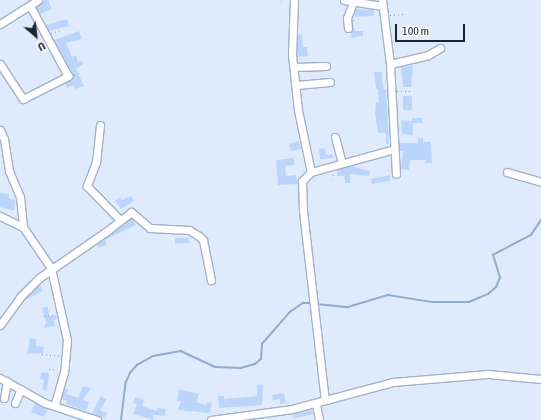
<!DOCTYPE html>
<style>
body{margin:0}
#map{position:relative;width:541px;height:420px;overflow:hidden;background:#dfebfc;font-family:"Asap Condensed",sans-serif}
div>[style]{position:absolute}
.stream>*{height:1.5px;margin:-0.75px;padding:0 0.75px;transform-origin:0.75px;border-radius:0.75px;background:#92abcf}
.building>*{inset:0;background:#bcd6fb;transform-origin:0 0}
.path>*{height:1px;margin-top:-0.5px;transform-origin:0;background:repeating-linear-gradient(90deg,#909aa7 0 1px,transparent 0 4px)}
.roads{filter:drop-shadow(1px 0 #a4b2c6) drop-shadow(-1px 0 #a4b2c6) drop-shadow(0 1px #a4b2c6) drop-shadow(0 -1px #a4b2c6)}
.minor>*{height:7px;margin:-3.5px;padding:0 3.5px;transform-origin:3.5px;border-radius:3.5px;background:#fff}
span{translate:-50% -50%;white-space:nowrap;text-align:center;line-height:1.15;-webkit-text-stroke:3.5px #fff;paint-order:stroke}
.north{position:absolute;left:16px;top:16px;width:40px;height:40px;-webkit-text-stroke:3px #fff;paint-order:stroke;rotate:152deg;font-size:11px;font-weight:700;line-height:16px;text-align:center;color:#1e242c}
.north::after{content:'';display:block;margin:auto;width:14px;height:18px;background:#1e242c;clip-path:polygon(50% 0,100% 100%,50% 72%,0 100%)}
.scale{position:absolute;left:395px;top:24px;width:70px;height:18px;box-sizing:border-box;border:2px solid #1e242c;border-top:0;padding-left:5px;font-size:12px;line-height:14px;white-space:nowrap;color:#1e242c;-webkit-text-stroke:3px #fff;paint-order:stroke}
</style>
<div id="map">
<div class="stream">
<div style="left:317px;top:304px;width:31px;rotate:6deg"></div>
<div style="left:348px;top:307px;width:42px;rotate:-16.7deg"></div>
<div style="left:388px;top:295px;width:45px;rotate:9deg"></div>
<div style="left:432px;top:302px;width:37px"></div>
<div style="left:469px;top:302px;width:21px;rotate:-23deg"></div>
<div style="left:488px;top:294px;width:11px;rotate:-41deg"></div>
<div style="left:496px;top:287px;width:10px;rotate:-66deg"></div>
<div style="left:500px;top:278px;width:24px;rotate:-107deg"></div>
<div style="left:493px;top:255px;width:43px;rotate:-27.8deg"></div>
<div style="left:531px;top:235px;width:18px;rotate:-56deg"></div>
<div style="left:121px;top:420px;width:38px;rotate:-83deg"></div>
<div style="left:126px;top:382px;width:10px;rotate:-66deg"></div>
<div style="left:130px;top:373px;width:11px;rotate:-49deg"></div>
<div style="left:137px;top:365px;width:18px;rotate:-29deg"></div>
<div style="left:153px;top:356px;width:28px;rotate:-10deg"></div>
<div style="left:181px;top:351px;width:38px;rotate:25deg"></div>
<div style="left:215px;top:367px;width:26px;rotate:2deg"></div>
<div style="left:241px;top:368px;width:15px;rotate:-16deg"></div>
<div style="left:255px;top:364px;width:8px;rotate:-40deg"></div>
<div style="left:261px;top:359px;width:15px;rotate:-86deg"></div>
<div style="left:262px;top:344px;width:43px;rotate:-48.8deg"></div>
<div style="left:290px;top:312px;width:16px;rotate:-35deg"></div>
<div style="left:303px;top:303px;width:8px"></div>
</div>
<div class="building">
<div style="clip-path:polygon(45px 0,48px 0,52px 9px,40px 14px,36px 7px)"></div>
<div style="clip-path:polygon(356px 9px,374px 10px,374px 16px,354px 17px)"></div>
<div style="clip-path:polygon(67px 19px,69px 26px,49px 31px,46px 25px)"></div>
<div style="clip-path:polygon(352px 20px,355px 31px,363px 31px,363px 36px,351px 38px)"></div>
<div style="clip-path:polygon(79px 31px,82px 39px,66px 43px,72px 57px,76px 55px,78px 62px,82px 60px,83px 64px,76px 69px,84px 86px,75px 89px,74px 85px,67px 88px,65px 83px,72px 80px,73px 74px,54px 40px)"></div>
<div style="clip-path:polygon(302px 34px,303px 47px,307px 47px,308px 56px,297px 57px,298px 35px)"></div>
<div style="clip-path:polygon(413px 66px,411px 87px,403px 87px,401px 67px)"></div>
<div style="clip-path:polygon(374px 72px,382px 72px,382px 82px,384px 90px,386px 89px,389px 144px,386px 143px,386px 133px,378px 133px,375px 113px,376px 102px,379px 102px,378px 89px,376px 89px)"></div>
<div style="left:403px;top:96px;width:9px;height:14px"></div>
<div style="clip-path:polygon(412px 118px,422px 118px,422px 123px,413px 123px,413px 135px,402px 134px,401px 120px,412px 121px)"></div>
<div style="clip-path:polygon(418px 138px,423px 138px,423px 142px,431px 142px,432px 163px,426px 163px,426px 160px,410px 160px,409px 170px,401px 169px,403px 151px,400px 151px,400px 143px,418px 143px)"></div>
<div style="left:299px;top:141px;width:8px;height:10px;rotate:76deg"></div>
<div style="clip-path:polygon(325px 148px,326px 155px,332px 154px,333px 158px,320px 159px,319px 149px)"></div>
<div style="clip-path:polygon(294px 158px,295px 165px,285px 166px,286px 176px,296px 175px,297px 184px,278px 185px,276px 160px)"></div>
<div style="clip-path:polygon(351px 166px,370px 171px,369px 176px,350px 174px,350px 183px,345px 183px,344px 176px,337px 176px,337px 170px)"></div>
<div style="clip-path:polygon(390px 175px,390px 181px,372px 184px,371px 179px)"></div>
<div style="clip-path:polygon(0 193px,9px 194px,9px 198px,15px 200px,14px 211px,0 207px)"></div>
<div style="clip-path:polygon(131px 196px,134px 201px,121px 209px,115px 201px,120px 197px,122px 200px)"></div>
<div style="clip-path:polygon(131px 218px,136px 225px,105px 240px,107px 245px,98px 248px,97px 244px)"></div>
<div style="clip-path:polygon(175px 238px,189px 238px,189px 243px,175px 244px)"></div>
<div style="clip-path:polygon(40px 285px,43px 291px,23px 301px,38px 286px)"></div>
<div style="clip-path:polygon(48px 307px,49px 316px,56px 315px,57px 319px,54px 320px,55px 326px,44px 328px,46px 322px,42px 308px)"></div>
<div style="clip-path:polygon(30px 338px,36px 339px,36px 346px,44px 347px,43px 353px,27px 354px)"></div>
<div style="clip-path:polygon(42px 372px,49px 373px,47px 391px,42px 390px,44px 380px,40px 379px)"></div>
<div style="clip-path:polygon(257px 384px,263px 385px,262px 405px,219px 408px,218px 396px,224px 396px,224px 399px,257px 396px)"></div>
<div style="clip-path:polygon(83px 386px,91px 388px,83px 400px,89px 402px,86px 411px,66px 404px,67px 401px,61px 399px,65px 388px,68px 389px,67px 394px,78px 398px)"></div>
<div style="clip-path:polygon(179px 389px,199px 394px,196px 402px,206px 405px,207px 402px,212px 403px,210px 413px,178px 410px,181px 401px,177px 401px)"></div>
<div style="clip-path:polygon(284px 393px,286px 403px,280px 404px,280px 399px,273px 400px,272px 395px)"></div>
<div style="clip-path:polygon(101px 396px,107px 399px,100px 410px,107px 413px,105px 418px,92px 413px)"></div>
<div style="clip-path:polygon(135px 397px,144px 400px,142px 406px,157px 411px,157px 408px,166px 409px,165px 416px,154px 415px,153px 420px,133px 414px,137px 404px,133px 403px)"></div>
<div style="clip-path:polygon(35px 403px,48px 410px,44px 417px,31px 412px)"></div>
<div style="left:312px;top:410px;width:4px;height:20px;rotate:76deg"></div>
</div>
<div class="path">
<div style="left:281px;top:1px;width:1px;rotate:-90deg"></div>
<div style="left:390px;top:15px;width:14px;rotate:-4deg"></div>
<div style="left:353px;top:20px;width:4px;rotate:14deg"></div>
<div style="left:51px;top:33px;width:10px;rotate:-17deg"></div>
<div style="left:74px;top:75px;width:5px;rotate:-22deg"></div>
<div style="left:397px;top:91px;width:15px"></div>
<div style="left:333px;top:179px;width:7px;rotate:-90deg"></div>
<div style="left:44px;top:316px;width:12px;rotate:-9deg"></div>
<div style="left:42px;top:354px;width:18px;rotate:6deg"></div>
<div style="left:49px;top:369px;width:8px;rotate:7deg"></div>
</div>
<div class="roads">
<div class="minor">
<div style="left:294px;top:0;width:55px;rotate:92.1deg"></div>
<div style="left:292px;top:55px;width:55px;rotate:83.8deg"></div>
<div style="left:298px;top:110px;width:63px;rotate:78.2deg"></div>
<div style="left:311px;top:172px;width:13px;rotate:135deg"></div>
<div style="left:302px;top:181px;width:30px;rotate:88deg"></div>
<div style="left:303px;top:211px;width:190px;rotate:83.4deg"></div>
<div style="left:344px;top:0;width:37px;rotate:9deg"></div>
<div style="left:382px;top:0;width:64px;rotate:82.9deg"></div>
<div style="left:390px;top:64px;width:110px;rotate:86.9deg"></div>
<div style="left:0;top:24px;width:45px;rotate:-32.3deg"></div>
<div style="left:348px;top:28px;width:10px;rotate:-96deg"></div>
<div style="left:347px;top:18px;width:17px;rotate:-69deg"></div>
<div style="left:0;top:64px;width:42px;rotate:56.7deg"></div>
<div style="left:23px;top:99px;width:51px;rotate:-27.1deg"></div>
<div style="left:68px;top:76px;width:80px;rotate:-118.5deg"></div>
<div style="left:390px;top:64px;width:39px;rotate:-13deg"></div>
<div style="left:428px;top:55px;width:14px;rotate:-30deg"></div>
<div style="left:294px;top:67px;width:32px;rotate:-2deg"></div>
<div style="left:296px;top:85px;width:34px;rotate:-5deg"></div>
<div style="left:100px;top:125px;width:37px;rotate:96deg"></div>
<div style="left:96px;top:162px;width:26px;rotate:111deg"></div>
<div style="left:87px;top:186px;width:47px;rotate:45.9deg"></div>
<div style="left:0;top:130px;width:10px;rotate:66deg"></div>
<div style="left:4px;top:139px;width:32px;rotate:81deg"></div>
<div style="left:9px;top:171px;width:28px;rotate:67deg"></div>
<div style="left:20px;top:197px;width:30px;rotate:84deg"></div>
<div style="left:335px;top:137px;width:27px;rotate:75deg"></div>
<div style="left:311px;top:172px;width:86px;rotate:-15.5deg"></div>
<div style="left:507px;top:172px;width:35px;rotate:16deg"></div>
<div style="left:0;top:216px;width:25px;rotate:26deg"></div>
<div style="left:23px;top:227px;width:50px;rotate:55.7deg"></div>
<div style="left:51px;top:268px;width:74px;rotate:77.5deg"></div>
<div style="left:67px;top:340px;width:32px;rotate:95deg"></div>
<div style="left:64px;top:372px;width:35px;rotate:106deg"></div>
<div style="left:0;top:325px;width:34px;rotate:-54deg"></div>
<div style="left:20px;top:297px;width:27px;rotate:-45deg"></div>
<div style="left:39px;top:278px;width:83px;rotate:-34.7deg"></div>
<div style="left:107px;top:231px;width:31px;rotate:-38deg"></div>
<div style="left:131px;top:212px;width:25px;rotate:40deg"></div>
<div style="left:150px;top:228px;width:39px;rotate:3deg"></div>
<div style="left:189px;top:230px;width:12px;rotate:31deg"></div>
<div style="left:199px;top:236px;width:6px;rotate:45deg"></div>
<div style="left:203px;top:240px;width:41px;rotate:78.7deg"></div>
<div style="left:0;top:378px;width:51px;rotate:29.1deg"></div>
<div style="left:45px;top:403px;width:55px;rotate:18.1deg"></div>
<div style="left:4px;top:398px;width:17px;rotate:-80deg"></div>
<div style="left:15px;top:403px;width:15px;rotate:-67deg"></div>
<div style="left:316px;top:404px;width:16px;rotate:79deg"></div>
<div style="left:211px;top:420px;width:82px;rotate:-7.7deg"></div>
<div style="left:292px;top:409px;width:105px;rotate:-15deg"></div>
<div style="left:393px;top:382px;width:95px;rotate:-4.8deg"></div>
<div style="left:488px;top:374px;width:53px;rotate:5.4deg"></div>
</div>
</div>
<div class="north">U</div>
<div class="scale">100 m</div>
</div>
